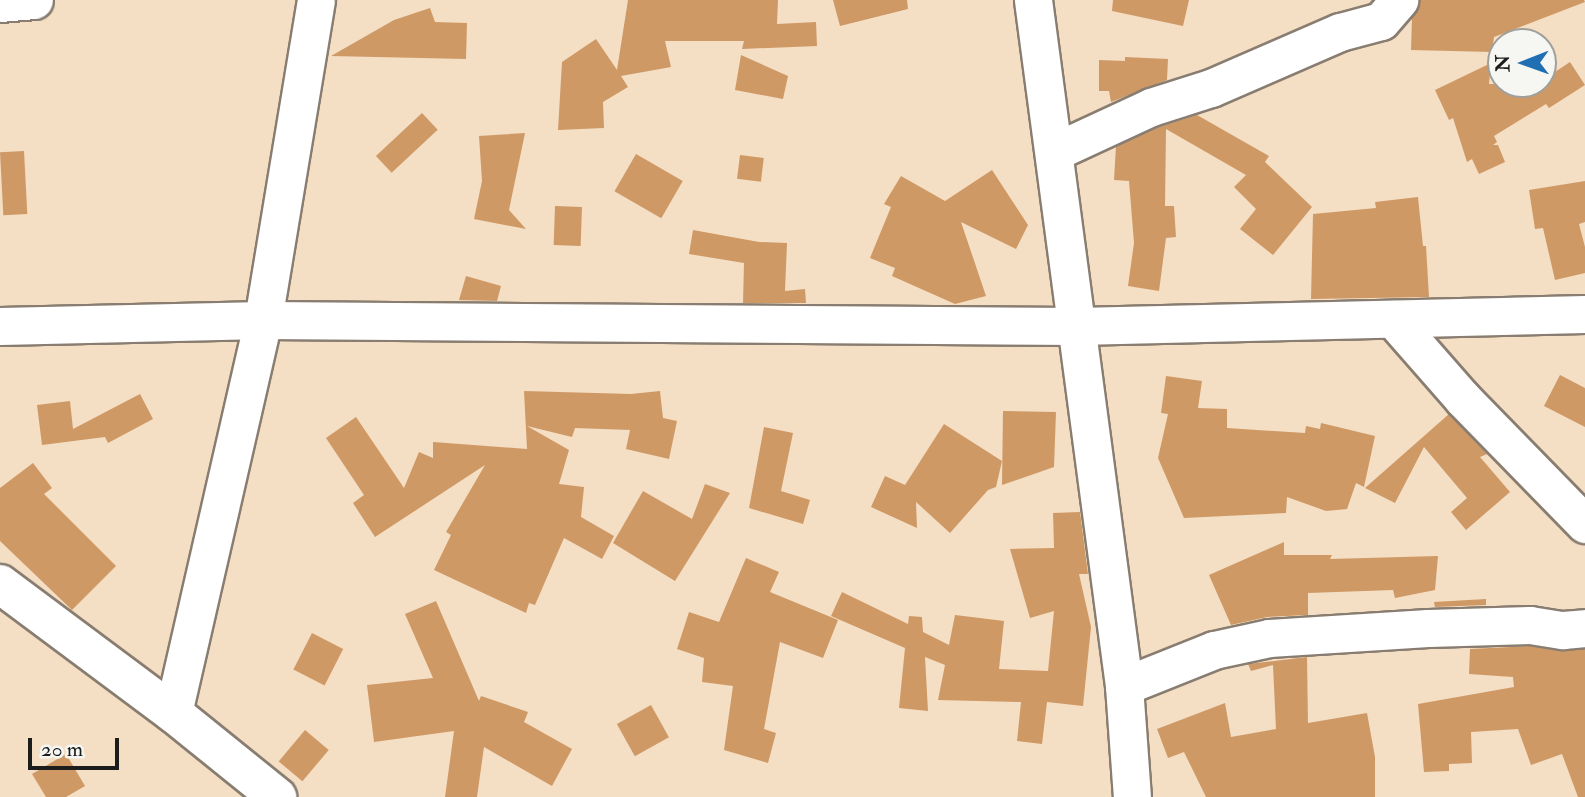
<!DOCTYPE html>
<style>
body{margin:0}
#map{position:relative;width:1585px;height:797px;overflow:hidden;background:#f4dec4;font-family:"IM FELL Double Pica",serif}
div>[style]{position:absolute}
.building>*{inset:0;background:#cf9966;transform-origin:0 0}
.roads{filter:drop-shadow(2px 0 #887d70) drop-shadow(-2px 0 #887d70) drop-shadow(0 2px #887d70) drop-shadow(0 -2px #887d70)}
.street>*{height:37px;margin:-18.5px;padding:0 18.5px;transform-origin:18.5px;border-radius:18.5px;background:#fff}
.secondary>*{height:38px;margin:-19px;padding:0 19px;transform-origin:19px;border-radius:19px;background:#fff}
span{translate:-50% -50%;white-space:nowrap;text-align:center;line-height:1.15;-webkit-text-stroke:6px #f6f6f2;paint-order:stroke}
.north{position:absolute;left:1487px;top:28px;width:70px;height:70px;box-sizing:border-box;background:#f6f6f2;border:2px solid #9f9f9c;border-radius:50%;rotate:269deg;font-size:19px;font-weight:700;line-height:28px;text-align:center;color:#1c1c1c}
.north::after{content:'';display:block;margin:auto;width:24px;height:32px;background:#1f6fb2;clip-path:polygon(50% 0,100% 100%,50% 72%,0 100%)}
.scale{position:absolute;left:28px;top:738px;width:91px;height:32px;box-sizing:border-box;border:4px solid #1c1c1c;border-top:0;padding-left:9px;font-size:21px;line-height:24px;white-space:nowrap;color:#1c1c1c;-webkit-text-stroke:5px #f6f6f2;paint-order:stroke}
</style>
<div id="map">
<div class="building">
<div style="clip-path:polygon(628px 0,778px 0,777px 24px,816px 22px,817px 46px,742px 49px,744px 41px,665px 41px,671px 67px,621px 76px,628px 87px,603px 102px,604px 128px,558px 130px,562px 62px,596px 39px,617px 70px)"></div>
<div style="clip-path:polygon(833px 0,907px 0,908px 9px,840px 26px)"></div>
<div style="clip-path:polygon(1113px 0,1189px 0,1183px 26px,1112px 11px)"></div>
<div style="clip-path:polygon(1419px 0,1584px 0,1585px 2px,1494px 37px,1492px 52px,1411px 50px,1412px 18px)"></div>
<div style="clip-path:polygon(430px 8px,435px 22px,467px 23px,466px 59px,331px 56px,394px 20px)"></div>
<div style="clip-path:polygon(741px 55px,788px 76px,783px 99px,735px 90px)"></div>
<div style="clip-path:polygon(1125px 57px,1168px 59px,1167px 80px,1111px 102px,1109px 91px,1099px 91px,1099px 60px,1125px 61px)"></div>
<div style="clip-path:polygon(1570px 62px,1585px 85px,1549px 108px,1546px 104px,1494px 136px,1497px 142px,1493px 145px,1498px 145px,1505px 162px,1479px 174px,1472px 159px,1467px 162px,1453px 118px,1449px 120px,1435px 90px,1491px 63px,1489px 84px,1543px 84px,1543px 80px)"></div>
<div style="left:422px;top:113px;width:23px;height:63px;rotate:47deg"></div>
<div style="clip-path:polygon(1197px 115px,1269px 156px,1265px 162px,1312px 207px,1273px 255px,1240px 229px,1256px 209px,1234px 187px,1246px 175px,1166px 129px,1165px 206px,1174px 206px,1176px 237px,1166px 238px,1159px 291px,1128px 286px,1134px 243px,1129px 181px,1114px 180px,1116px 146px,1159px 127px)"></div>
<div style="clip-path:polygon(525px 133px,509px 210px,526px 229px,474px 219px,482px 181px,479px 136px)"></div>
<div style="left:24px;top:151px;width:63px;height:24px;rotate:87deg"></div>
<div style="left:636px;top:154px;width:54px;height:43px;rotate:30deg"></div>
<div style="left:740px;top:155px;width:24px;height:24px;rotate:7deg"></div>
<div style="clip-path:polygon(992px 170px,1028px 225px,1016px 249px,961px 222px,986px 296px,955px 304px,892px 276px,895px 268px,870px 258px,891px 207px,884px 204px,901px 176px,945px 201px)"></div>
<div style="clip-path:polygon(1585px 181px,1585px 222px,1579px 224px,1585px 247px,1585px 273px,1555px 280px,1543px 228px,1535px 229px,1529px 190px)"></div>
<div style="clip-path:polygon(1418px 197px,1423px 246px,1426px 246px,1429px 297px,1311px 299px,1313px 214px,1376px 208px,1375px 202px)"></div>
<div style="left:555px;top:206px;width:27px;height:39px;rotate:2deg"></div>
<div style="clip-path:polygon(693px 230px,759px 242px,787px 243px,785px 291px,805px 289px,806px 303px,743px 303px,744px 263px,689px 254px)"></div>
<div style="clip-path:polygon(466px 276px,501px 286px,497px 301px,459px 300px)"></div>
<div style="clip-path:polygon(1560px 375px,1585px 388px,1585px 427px,1544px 406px)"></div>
<div style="clip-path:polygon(1166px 376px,1202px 381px,1198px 408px,1227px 409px,1227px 428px,1305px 433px,1306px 426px,1320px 429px,1321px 423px,1375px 436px,1364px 487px,1356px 483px,1347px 509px,1326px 511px,1287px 497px,1286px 513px,1184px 518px,1158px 458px,1168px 414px,1161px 413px)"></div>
<div style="clip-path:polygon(524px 391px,631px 394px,660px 391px,663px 418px,677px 421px,669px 459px,626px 449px,630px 430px,575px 428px,572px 437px,527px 426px,569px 450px,559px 484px,584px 487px,581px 517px,614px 536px,602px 559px,564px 538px,535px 605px,529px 603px,526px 613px,434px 570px,451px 535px,446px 532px,485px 465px,375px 537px,353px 503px,364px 495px,326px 438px,356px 417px,404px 488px,419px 452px,433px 458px,433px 442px,527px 449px)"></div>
<div style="clip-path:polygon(140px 394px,153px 419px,108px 443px,105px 437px,42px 445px,37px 405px,70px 401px,73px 429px)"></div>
<div style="clip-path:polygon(1003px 411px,1056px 412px,1054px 467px,1002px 485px)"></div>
<div style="clip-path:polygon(1449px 414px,1487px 454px,1480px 457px,1510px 492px,1466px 530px,1451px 512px,1467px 498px,1424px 447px,1395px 503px,1365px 488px)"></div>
<div style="clip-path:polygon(944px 424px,1002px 461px,996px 487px,988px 490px,950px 533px,916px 502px,917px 528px,871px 507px,885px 476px,905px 485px)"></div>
<div style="clip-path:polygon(764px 427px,793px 433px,781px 491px,810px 500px,803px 524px,749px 508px)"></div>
<div style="clip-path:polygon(33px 463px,52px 488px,44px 494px,116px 566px,72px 610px,0 541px,0 488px)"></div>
<div style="clip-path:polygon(705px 484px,730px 493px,675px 581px,613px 543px,643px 491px,692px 519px)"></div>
<div style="clip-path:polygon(1080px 512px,1088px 574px,1079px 574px,1091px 627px,1083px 706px,1047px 702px,1042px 744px,1017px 741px,1021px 702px,938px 700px,945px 665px,925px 657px,928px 711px,899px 708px,905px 648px,831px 616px,842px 592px,908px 624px,909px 616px,922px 617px,923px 632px,949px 645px,955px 615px,1004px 621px,999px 669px,1048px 671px,1054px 611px,1030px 618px,1010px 549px,1054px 548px,1053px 513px)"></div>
<div style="clip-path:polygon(1284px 542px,1284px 555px,1332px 555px,1330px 559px,1438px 556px,1435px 590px,1395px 598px,1393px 590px,1308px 593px,1308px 615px,1267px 617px,1231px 625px,1209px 575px)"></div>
<div style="clip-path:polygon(746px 558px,779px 572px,770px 592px,838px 620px,823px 658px,780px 642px,764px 729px,776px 733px,768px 763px,724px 750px,733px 686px,702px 682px,704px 658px,677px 649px,689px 612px,719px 622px)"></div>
<div style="clip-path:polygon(1486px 599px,1486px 605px,1435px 607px,1434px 602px)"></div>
<div style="clip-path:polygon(436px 601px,479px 701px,481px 696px,528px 712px,524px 722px,572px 749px,552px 786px,484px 747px,477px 797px,445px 797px,454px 731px,374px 742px,367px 685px,433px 678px,405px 614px)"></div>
<div style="left:312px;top:633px;width:35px;height:41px;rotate:27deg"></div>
<div style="clip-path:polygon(1529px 646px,1560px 651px,1585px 649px,1585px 797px,1578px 797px,1562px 754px,1531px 765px,1518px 729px,1471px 732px,1472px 763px,1449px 764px,1449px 771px,1424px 772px,1418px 704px,1514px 687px,1513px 677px,1469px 674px,1470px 649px)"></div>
<div style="clip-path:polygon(1307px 657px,1308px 723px,1367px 713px,1375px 757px,1375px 797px,1206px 797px,1184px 752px,1168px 758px,1157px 729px,1225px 703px,1231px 737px,1276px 729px,1273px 665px,1251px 671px,1248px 664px)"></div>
<div style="left:651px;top:705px;width:37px;height:39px;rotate:61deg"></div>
<div style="left:305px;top:730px;width:31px;height:41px;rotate:40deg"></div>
<div style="clip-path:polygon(66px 754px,85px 786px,66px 797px,46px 797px,32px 774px)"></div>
</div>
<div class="roads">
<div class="street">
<div style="left:1033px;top:0;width:692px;rotate:82.44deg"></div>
<div style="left:1124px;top:686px;width:111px;rotate:85.9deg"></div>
<div style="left:0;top:3px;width:34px;rotate:-5deg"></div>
<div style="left:1054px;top:152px;width:107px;rotate:-24.9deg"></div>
<div style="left:1151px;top:107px;width:63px;rotate:-17.6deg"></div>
<div style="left:1211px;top:88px;width:141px;rotate:-23.5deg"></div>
<div style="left:1340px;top:32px;width:42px;rotate:-15deg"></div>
<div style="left:1381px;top:21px;width:28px;rotate:-49deg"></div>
<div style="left:1393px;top:319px;width:106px;rotate:48.8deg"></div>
<div style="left:1463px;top:399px;width:175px;rotate:45.7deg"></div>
<div style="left:0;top:326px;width:263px;rotate:-1.3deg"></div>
<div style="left:263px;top:320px;width:814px;rotate:0.42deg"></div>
<div style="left:1077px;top:326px;width:508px;rotate:-1.35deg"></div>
<div style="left:1124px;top:686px;width:97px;rotate:-21.8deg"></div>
<div style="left:1214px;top:650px;width:56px;rotate:-12.3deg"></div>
<div style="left:1269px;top:638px;width:159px;rotate:-3.6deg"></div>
<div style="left:1428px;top:628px;width:102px;rotate:-1.7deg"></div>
<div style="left:1530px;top:625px;width:33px;rotate:9deg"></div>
<div style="left:1563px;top:630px;width:22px;rotate:-5deg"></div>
<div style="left:173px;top:713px;width:403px;rotate:-77.1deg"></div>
<div style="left:263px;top:320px;width:324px;rotate:-80.6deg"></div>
</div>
<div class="secondary">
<div style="left:0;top:584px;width:216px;rotate:36.7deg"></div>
<div style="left:173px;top:713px;width:134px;rotate:38.9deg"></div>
</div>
</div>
<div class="north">N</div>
<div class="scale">20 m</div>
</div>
